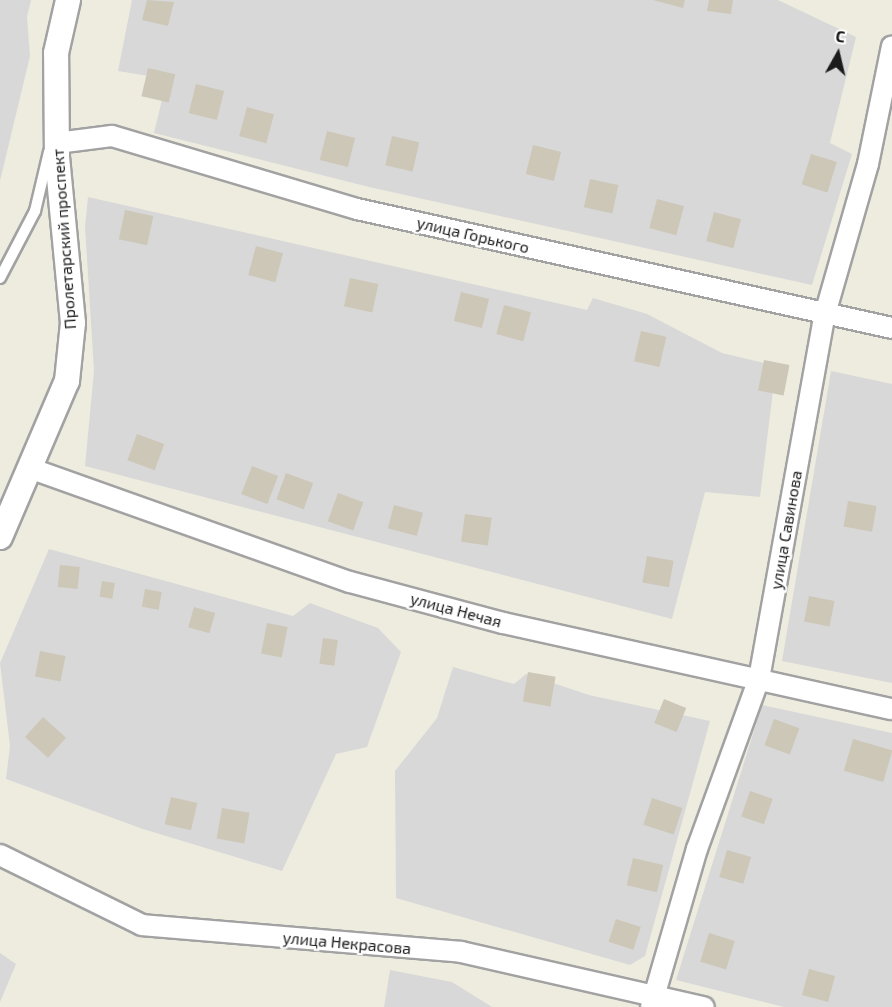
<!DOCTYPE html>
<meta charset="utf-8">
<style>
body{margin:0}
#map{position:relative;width:892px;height:1007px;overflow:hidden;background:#eeecdf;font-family:"Exo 2",sans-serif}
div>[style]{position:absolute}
.residential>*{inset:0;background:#d9d8d8}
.building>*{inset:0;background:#cdc7b8;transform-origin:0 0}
.roads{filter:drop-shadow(2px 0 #a2a2a2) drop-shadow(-2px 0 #a2a2a2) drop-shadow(0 2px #a2a2a2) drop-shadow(0 -2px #a2a2a2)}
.service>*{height:10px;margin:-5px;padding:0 5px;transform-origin:5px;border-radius:5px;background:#fff}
.minor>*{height:20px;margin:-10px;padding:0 10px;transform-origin:10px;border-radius:10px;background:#fff}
.tertiary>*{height:24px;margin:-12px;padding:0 12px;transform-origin:12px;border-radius:12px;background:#fff}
span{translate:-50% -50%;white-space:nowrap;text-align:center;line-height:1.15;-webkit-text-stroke:4.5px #fff;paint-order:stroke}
.street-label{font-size:16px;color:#1b1b1b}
.north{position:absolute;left:808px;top:24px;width:60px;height:60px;-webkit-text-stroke:4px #fff;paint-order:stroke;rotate:8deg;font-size:16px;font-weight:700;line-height:24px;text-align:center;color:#1b1b1b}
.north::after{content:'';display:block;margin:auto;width:21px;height:27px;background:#1b1b1b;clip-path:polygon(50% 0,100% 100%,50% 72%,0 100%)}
</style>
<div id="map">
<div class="residential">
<div style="clip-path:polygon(0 0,31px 0,27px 17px,30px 56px,0 181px)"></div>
<div style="clip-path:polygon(132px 0,778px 0,856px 37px,830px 143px,852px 154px,812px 285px,369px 187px,154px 133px,167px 79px,118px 71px)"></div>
<div style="clip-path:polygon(88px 197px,587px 310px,593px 298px,647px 314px,722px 353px,776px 366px,760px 497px,705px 492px,672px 619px,85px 466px,94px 371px,85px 227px)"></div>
<div style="clip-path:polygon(831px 371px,892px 384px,892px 683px,782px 661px)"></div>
<div style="clip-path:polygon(49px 549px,293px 616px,310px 603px,378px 628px,401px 652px,367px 747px,336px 754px,282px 871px,143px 829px,6px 779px,10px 746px,0 663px)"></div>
<div style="clip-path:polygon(453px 667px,514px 684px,526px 674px,589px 695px,710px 721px,645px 956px,630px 965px,396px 898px,395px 771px,437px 718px)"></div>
<div style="clip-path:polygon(762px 705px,892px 733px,892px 1007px,784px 1007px,676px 980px)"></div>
<div style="clip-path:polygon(0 953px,16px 964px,0 1002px)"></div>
<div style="clip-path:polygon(390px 970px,452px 982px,492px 1007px,384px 1007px)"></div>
</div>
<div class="building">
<div style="clip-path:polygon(147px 0,174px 2px,168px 26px,142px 20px)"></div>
<div style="clip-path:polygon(653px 0,685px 0,683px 8px)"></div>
<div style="clip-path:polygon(709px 0,733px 0,731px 14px,707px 11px)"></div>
<div style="left:148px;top:68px;width:28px;height:29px;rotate:13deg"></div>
<div style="left:196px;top:84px;width:29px;height:30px;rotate:14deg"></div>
<div style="left:247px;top:107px;width:28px;height:30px;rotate:15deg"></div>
<div style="left:327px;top:131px;width:29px;height:30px;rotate:14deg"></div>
<div style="left:392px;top:136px;width:28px;height:30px;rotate:13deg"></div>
<div style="left:533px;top:145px;width:29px;height:30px;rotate:14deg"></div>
<div style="left:811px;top:154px;width:27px;height:32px;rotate:17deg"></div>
<div style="left:590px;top:179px;width:29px;height:29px;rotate:12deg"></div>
<div style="left:657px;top:199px;width:28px;height:30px;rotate:15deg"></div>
<div style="left:125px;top:210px;width:29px;height:30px;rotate:12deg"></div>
<div style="left:714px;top:212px;width:28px;height:30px;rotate:15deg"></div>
<div style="left:256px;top:246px;width:28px;height:30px;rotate:15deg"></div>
<div style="left:350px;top:278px;width:29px;height:29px;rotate:12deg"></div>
<div style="left:461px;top:292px;width:29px;height:30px;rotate:14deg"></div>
<div style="left:504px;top:305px;width:28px;height:30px;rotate:15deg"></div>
<div style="left:641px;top:331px;width:26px;height:31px;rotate:13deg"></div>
<div style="left:764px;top:360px;width:26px;height:31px;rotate:11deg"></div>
<div style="left:137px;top:434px;width:29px;height:28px;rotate:20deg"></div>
<div style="left:252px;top:466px;width:28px;height:30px;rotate:21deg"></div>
<div style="left:286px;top:473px;width:29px;height:28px;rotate:20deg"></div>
<div style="left:338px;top:493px;width:27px;height:30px;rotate:20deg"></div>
<div style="left:848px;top:501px;width:29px;height:26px;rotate:10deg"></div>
<div style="left:394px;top:505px;width:30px;height:24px;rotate:15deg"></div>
<div style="left:465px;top:514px;width:27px;height:28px;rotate:8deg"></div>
<div style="left:647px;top:556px;width:27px;height:27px;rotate:10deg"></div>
<div style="left:60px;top:565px;width:20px;height:22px;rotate:6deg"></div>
<div style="left:102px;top:581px;width:13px;height:16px;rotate:9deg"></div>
<div style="left:145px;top:589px;width:17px;height:18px;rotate:10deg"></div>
<div style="left:809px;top:596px;width:26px;height:26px;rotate:11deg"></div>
<div style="left:194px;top:607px;width:22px;height:21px;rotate:16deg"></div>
<div style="left:267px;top:623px;width:21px;height:31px;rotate:11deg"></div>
<div style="left:323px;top:638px;width:15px;height:26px;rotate:8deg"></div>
<div style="left:40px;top:651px;width:26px;height:26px;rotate:11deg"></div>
<div style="left:528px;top:672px;width:28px;height:30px;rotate:10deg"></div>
<div style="left:664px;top:699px;width:24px;height:26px;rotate:22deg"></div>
<div style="left:43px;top:717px;width:31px;height:27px;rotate:42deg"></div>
<div style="left:774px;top:719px;width:27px;height:28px;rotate:20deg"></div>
<div style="left:853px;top:739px;width:41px;height:33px;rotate:16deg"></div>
<div style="left:750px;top:791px;width:24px;height:27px;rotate:19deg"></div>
<div style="left:171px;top:797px;width:27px;height:28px;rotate:13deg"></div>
<div style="left:652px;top:798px;width:32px;height:28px;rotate:18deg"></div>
<div style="left:222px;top:808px;width:28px;height:31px;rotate:10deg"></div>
<div style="left:727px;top:850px;width:25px;height:28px;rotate:16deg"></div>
<div style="left:633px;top:858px;width:31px;height:28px;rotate:13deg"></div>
<div style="left:616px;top:919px;width:26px;height:24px;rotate:18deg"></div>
<div style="left:709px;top:933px;width:27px;height:30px;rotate:17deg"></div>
<div style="left:809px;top:969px;width:27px;height:27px;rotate:15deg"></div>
</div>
<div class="roads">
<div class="service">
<div style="left:0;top:278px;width:76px;rotate:-62.4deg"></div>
<div style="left:35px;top:211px;width:61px;rotate:-76.7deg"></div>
</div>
<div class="minor">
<div style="left:57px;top:143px;width:55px;rotate:-7.3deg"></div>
<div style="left:112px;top:136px;width:256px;rotate:16.6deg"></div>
<div style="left:357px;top:209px;width:548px;rotate:12.54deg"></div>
<div style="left:32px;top:469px;width:337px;rotate:19.6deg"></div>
<div style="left:350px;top:582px;width:158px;rotate:15deg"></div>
<div style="left:503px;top:623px;width:398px;rotate:12.5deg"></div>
<div style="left:0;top:855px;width:158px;rotate:26.2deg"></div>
<div style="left:142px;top:925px;width:320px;rotate:4.8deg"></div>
<div style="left:461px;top:952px;width:249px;rotate:12.8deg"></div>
<div style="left:651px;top:1007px;width:165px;rotate:-73.8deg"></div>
<div style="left:697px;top:849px;width:181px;rotate:-70deg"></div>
<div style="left:759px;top:679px;width:371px;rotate:-79.8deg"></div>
<div style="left:825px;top:314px;width:156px;rotate:-74deg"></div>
<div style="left:868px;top:164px;width:120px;rotate:-78.5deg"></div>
</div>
<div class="tertiary">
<div style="left:0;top:537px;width:170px;rotate:-66.8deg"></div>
<div style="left:67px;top:381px;width:58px;rotate:-84.1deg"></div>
<div style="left:73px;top:323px;width:166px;rotate:-95.5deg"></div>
<div style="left:57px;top:158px;width:105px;rotate:-90.5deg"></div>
<div style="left:56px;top:53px;width:54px;rotate:-77.2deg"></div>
</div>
</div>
<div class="street-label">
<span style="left:473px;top:235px;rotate:13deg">улица Горького</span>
<span style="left:64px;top:239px;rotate:-94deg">Пролетарский проспект</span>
<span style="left:786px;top:530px;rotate:-80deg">улица Савинова</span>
<span style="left:456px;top:610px;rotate:15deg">улица Нечая</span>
<span style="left:347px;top:943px;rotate:5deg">улица Некрасова</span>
</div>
<div class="north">С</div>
</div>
